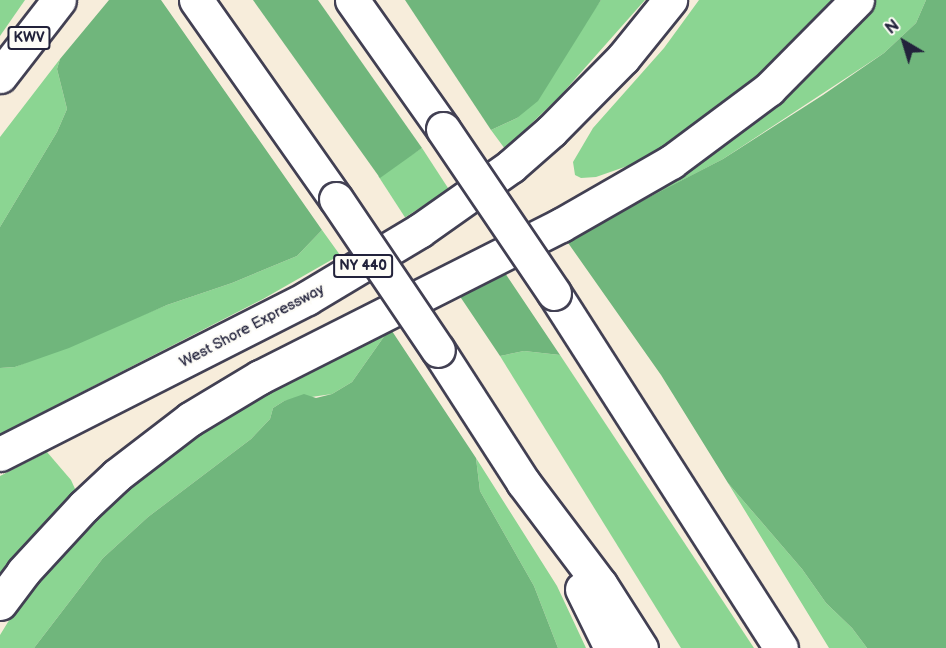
<!DOCTYPE html>
<style>
body{margin:0}
#map{position:relative;width:946px;height:648px;overflow:hidden;background:#f7eddb;font-family:"Balsamiq Sans",sans-serif}
div>[style]{position:absolute}
.green>*{inset:0;background:#8bd592;transform-origin:0 0}
.forest>*{inset:0;background:#70b67c}
.roads{filter:drop-shadow(2px 0 #424053) drop-shadow(-2px 0 #424053) drop-shadow(0 2px #424053) drop-shadow(0 -2px #424053)}
.highway>*{height:33px;margin:-16.5px;padding:0 16.5px;transform-origin:16.5px;border-radius:16.5px;background:#fff}
.bridges{filter:drop-shadow(2px 0 #424053) drop-shadow(-2px 0 #424053) drop-shadow(0 2px #424053) drop-shadow(0 -2px #424053)}
.highway-bridge>*{height:33px;margin:-16.5px;padding:0 16.5px;transform-origin:16.5px;border-radius:16.5px;background:#fff}
span{translate:-50% -50%;white-space:nowrap;text-align:center;line-height:1.15;-webkit-text-stroke:4.5px #fdfcf7;paint-order:stroke}
.shield-label span{padding:2px 4px;background:#fdfcf7;border:2px solid;border-radius:4px;-webkit-text-stroke-width:0}
.shield-label{font-size:14px;color:#22223b;font-weight:700}
.street-label{font-size:15px;color:#22223b}
.north{position:absolute;left:874px;top:12px;width:60px;height:60px;-webkit-text-stroke:4px #fdfcf7;paint-order:stroke;rotate:322deg;font-size:16px;font-weight:700;line-height:24px;text-align:center;color:#22223b}
.north::after{content:'';display:block;margin:auto;width:21px;height:27px;background:#22223b;clip-path:polygon(50% 0,100% 100%,50% 72%,0 100%)}
</style>
<div id="map">
<div class="green">
<div style="clip-path:polygon(0 0,25px 0,0 36px)"></div>
<div style="clip-path:polygon(601px 0,645px 0,560px 96px,505px 149px,491px 130px,517px 118px)"></div>
<div style="clip-path:polygon(699px 0,836px 0,793px 45px,722px 106px,659px 150px,636px 163px,596px 177px,581px 178px,575px 175px,573px 162px,593px 128px,664px 48px)"></div>
<div style="clip-path:polygon(876px 0,926px 0,916px 23px,884px 53px,723px 159px,652px 196px,703px 161px,779px 100px,833px 48px)"></div>
<div style="clip-path:polygon(60px 59px,57px 69px,67px 109px,57px 132px,0 227px,0 137px)"></div>
<div style="left:422px;top:148px;width:49px;height:52px;rotate:57deg"></div>
<div style="clip-path:polygon(322px 230px,340px 255px,263px 299px,0 434px,0 368px,15px 367px,167px 305px,232px 283px,297px 256px)"></div>
<div style="clip-path:polygon(390px 328px,352px 382px,332px 394px,284px 401px,273px 408px,270px 419px,251px 439px,148px 517px,103px 558px,34px 648px,0 648px,0 635px,8px 622px,46px 574px,105px 510px,154px 467px,203px 431px,267px 391px)"></div>
<div style="clip-path:polygon(524px 351px,560px 355px,754px 648px,681px 648px,500px 356px)"></div>
<div style="clip-path:polygon(47px 452px,71px 480px,76px 491px,0 577px,0 476px)"></div>
<div style="clip-path:polygon(476px 458px,557px 586px,586px 648px,558px 648px,534px 586px,480px 491px)"></div>
<div style="clip-path:polygon(728px 483px,802px 569px,826px 603px,852px 628px,867px 648px,829px 648px)"></div>
</div>
<div class="forest">
<div style="clip-path:polygon(109px 0,161px 0,322px 230px,297px 256px,232px 283px,167px 305px,69px 348px,15px 367px,0 368px,0 227px,57px 132px,67px 109px,57px 69px,60px 59px)"></div>
<div style="clip-path:polygon(253px 0,318px 0,422px 148px,380px 178px)"></div>
<div style="clip-path:polygon(405px 0,601px 0,538px 101px,517px 118px,491px 130px)"></div>
<div style="clip-path:polygon(926px 0,946px 0,946px 648px,867px 648px,852px 628px,826px 603px,802px 569px,728px 483px,661px 375px,566px 240px,723px 159px,823px 95px,884px 53px,916px 23px)"></div>
<div style="clip-path:polygon(503px 270px,560px 355px,524px 351px,500px 356px,457px 292px)"></div>
<div style="clip-path:polygon(390px 328px,476px 458px,480px 491px,534px 586px,558px 648px,34px 648px,103px 558px,148px 517px,251px 439px,270px 419px,273px 408px,284px 401px,304px 394px,316px 398px,332px 394px,352px 382px)"></div>
</div>
<div class="roads">
<div class="highway">
<div style="left:196px;top:0;width:243px;rotate:54.9deg"></div>
<div style="left:352px;top:0;width:158px;rotate:54.8deg"></div>
<div style="left:0;top:76px;width:96px;rotate:-52.2deg"></div>
<div style="left:554px;top:293px;width:421px;rotate:57.4deg"></div>
<div style="left:438px;top:350px;width:157px;rotate:57.2deg"></div>
<div style="left:523px;top:482px;width:128px;rotate:53deg"></div>
<div style="left:600px;top:584px;width:76px;rotate:57.4deg"></div>
<div style="left:0;top:454px;width:344px;rotate:-26.9deg"></div>
<div style="left:307px;top:298px;width:131px;rotate:-30.9deg"></div>
<div style="left:419px;top:231px;width:113px;rotate:-35.2deg"></div>
<div style="left:511px;top:166px;width:53px;rotate:-41.2deg"></div>
<div style="left:551px;top:131px;width:103px;rotate:-45.4deg"></div>
<div style="left:623px;top:58px;width:75px;rotate:-51deg"></div>
<div style="left:582px;top:589px;width:66px;rotate:63.8deg"></div>
<div style="left:0;top:603px;width:39px;rotate:-53deg"></div>
<div style="left:23px;top:572px;width:90px;rotate:-47.3deg"></div>
<div style="left:84px;top:506px;width:45px;rotate:-43.2deg"></div>
<div style="left:117px;top:475px;width:92px;rotate:-37.5deg"></div>
<div style="left:190px;top:419px;width:82px;rotate:-31deg"></div>
<div style="left:260px;top:377px;width:337px;rotate:-26.8deg"></div>
<div style="left:561px;top:225px;width:127px;rotate:-29.8deg"></div>
<div style="left:671px;top:162px;width:122px;rotate:-36.7deg"></div>
<div style="left:769px;top:89px;width:125px;rotate:-45.3deg"></div>
</div>
</div>
<div class="bridges">
<div class="highway-bridge">
<div style="left:443px;top:129px;width:198px;rotate:55.9deg"></div>
<div style="left:336px;top:199px;width:182px;rotate:56deg"></div>
</div>
</div>
<div class="shield-label">
<span style="left:29px;top:38px">KWV</span>
<span style="left:363px;top:266px">NY 440</span>
</div>
<div class="street-label">
<span style="left:252px;top:326px;rotate:-28deg">West Shore Expressway</span>
</div>
<div class="north">N</div>
</div>
